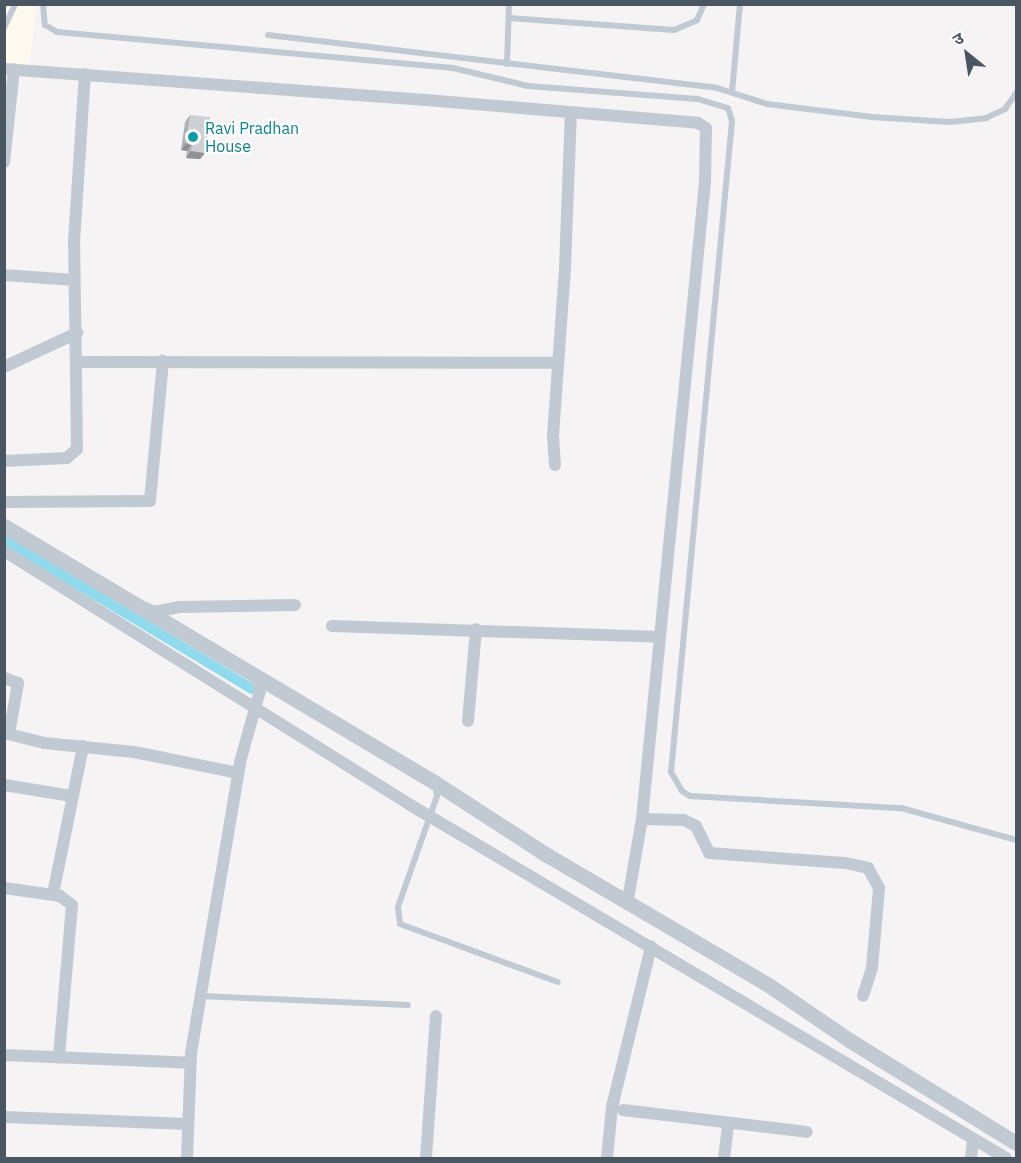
<!DOCTYPE html>
<meta charset="utf-8">
<style>
body{margin:0}
#map{position:relative;width:1021px;height:1163px;overflow:hidden;background:#f5f3f3;font-family:"IBM Plex Sans","Noto Sans Devanagari",sans-serif}
div>[style]{position:absolute}
.commercial>*{inset:0;background:#fdf9ef}
.canal>*{height:10px;margin:-5px;padding:0 5px;transform-origin:5px;border-radius:5px;background:#90daee}
.service>*{height:6px;margin:-3px;padding:0 3px;transform-origin:3px;border-radius:3px;background:#c1cad2}
.minor>*{height:12px;margin:-6px;padding:0 6px;transform-origin:6px;border-radius:6px;background:#c1cad2}
.tertiary>*{height:15px;margin:-7.5px;padding:0 7.5px;transform-origin:7.5px;border-radius:7.5px;background:#c1cad2}
.wall>*{inset:0;background:#b0b2b7}
.shaded-wall>*{inset:0;background:#909195}
.building>*{inset:0;background:#cdcfd5}
.dots>*{width:16px;height:16px;translate:-50% -50%;box-sizing:border-box;border:3px solid #fff;border-radius:50%}
span{translate:-50% -50%;white-space:nowrap;text-align:center;line-height:1.15;-webkit-text-stroke:4.5px #fff;paint-order:stroke}
.culture-label{font-size:16px;color:#0d838f}
.left{translate:0 -50%;text-align:left}
.frame{position:absolute;inset:0;border:6px solid #4a5661;pointer-events:none}
.north{position:absolute;left:937px;top:24px;width:60px;height:60px;-webkit-text-stroke:4px #fff;paint-order:stroke;rotate:330deg;font-size:16px;font-weight:700;line-height:24px;text-align:center;color:#4a5661}
.north::after{content:'';display:block;margin:auto;width:21px;height:27px;background:#4a5661;clip-path:polygon(50% 0,100% 100%,50% 72%,0 100%)}
</style>
<div id="map">
<div class="commercial">
<div style="clip-path:polygon(5px 5px,36px 5px,29px 74px,5px 70px)"></div>
</div>
<div class="canal">
<div style="left:4px;top:540px;width:289px;rotate:31deg"></div>
</div>
<div class="service">
<div style="left:43px;top:4px;width:21px;rotate:85deg"></div>
<div style="left:45px;top:25px;width:14px;rotate:30deg"></div>
<div style="left:57px;top:32px;width:398px;rotate:5.2deg"></div>
<div style="left:453px;top:68px;width:77px;rotate:13.5deg"></div>
<div style="left:528px;top:86px;width:170px;rotate:4.4deg"></div>
<div style="left:698px;top:99px;width:31px;rotate:17deg"></div>
<div style="left:728px;top:108px;width:14px;rotate:73deg"></div>
<div style="left:732px;top:121px;width:654px;rotate:95.35deg"></div>
<div style="left:671px;top:772px;width:22px;rotate:60deg"></div>
<div style="left:682px;top:791px;width:9px;rotate:32deg"></div>
<div style="left:690px;top:796px;width:211px;rotate:3.3deg"></div>
<div style="left:901px;top:808px;width:119px;rotate:15.5deg"></div>
<div style="left:509px;top:18px;width:165px;rotate:4.2deg"></div>
<div style="left:674px;top:30px;width:25px;rotate:-23deg"></div>
<div style="left:697px;top:20px;width:17px;rotate:-66deg"></div>
<div style="left:4px;top:28px;width:26px;rotate:-65deg"></div>
<div style="left:268px;top:35px;width:452px;rotate:6.7deg"></div>
<div style="left:717px;top:88px;width:52px;rotate:17.7deg"></div>
<div style="left:767px;top:104px;width:106px;rotate:7.1deg"></div>
<div style="left:872px;top:117px;width:78px;rotate:3.7deg"></div>
<div style="left:950px;top:122px;width:36px;rotate:-6deg"></div>
<div style="left:986px;top:118px;width:21px;rotate:-25deg"></div>
<div style="left:1005px;top:109px;width:19px;rotate:-55deg"></div>
<div style="left:507px;top:64px;width:60px;rotate:-88.1deg"></div>
<div style="left:732px;top:92px;width:88px;rotate:-84.8deg"></div>
<div style="left:435px;top:786px;width:10px;rotate:79deg"></div>
<div style="left:437px;top:796px;width:118px;rotate:109.4deg"></div>
<div style="left:398px;top:907px;width:17px;rotate:83deg"></div>
<div style="left:400px;top:924px;width:168px;rotate:20.2deg"></div>
<div style="left:201px;top:996px;width:207px;rotate:2.5deg"></div>
</div>
<div class="minor">
<div style="left:4px;top:69px;width:423px;rotate:4.2deg"></div>
<div style="left:426px;top:100px;width:273px;rotate:4.8deg"></div>
<div style="left:698px;top:123px;width:9px;rotate:32deg"></div>
<div style="left:706px;top:128px;width:54px;rotate:91.1deg"></div>
<div style="left:705px;top:182px;width:640px;rotate:95.65deg"></div>
<div style="left:642px;top:819px;width:81px;rotate:99.9deg"></div>
<div style="left:4px;top:162px;width:93px;rotate:-83.8deg"></div>
<div style="left:4px;top:275px;width:70px;rotate:4.1deg"></div>
<div style="left:78px;top:362px;width:480px;rotate:0.1deg"></div>
<div style="left:4px;top:367px;width:81px;rotate:-25deg"></div>
<div style="left:4px;top:461px;width:63px;rotate:-2.7deg"></div>
<div style="left:67px;top:458px;width:13px;rotate:-42deg"></div>
<div style="left:77px;top:449px;width:207px;rotate:-90.8deg"></div>
<div style="left:74px;top:242px;width:168px;rotate:-86.3deg"></div>
<div style="left:555px;top:465px;width:29px;rotate:-94deg"></div>
<div style="left:553px;top:436px;width:169px;rotate:-85.9deg"></div>
<div style="left:565px;top:267px;width:154px;rotate:-87.8deg"></div>
<div style="left:4px;top:502px;width:146px;rotate:-0.4deg"></div>
<div style="left:150px;top:501px;width:141px;rotate:-84.7deg"></div>
<div style="left:4px;top:551px;width:481px;rotate:32deg"></div>
<div style="left:412px;top:806px;width:690px;rotate:30.65deg"></div>
<div style="left:146px;top:608px;width:9px;rotate:27deg"></div>
<div style="left:154px;top:612px;width:25px;rotate:-11deg"></div>
<div style="left:179px;top:607px;width:116px;rotate:-1deg"></div>
<div style="left:332px;top:626px;width:328px;rotate:1.9deg"></div>
<div style="left:4px;top:678px;width:15px;rotate:20deg"></div>
<div style="left:18px;top:683px;width:52px;rotate:100deg"></div>
<div style="left:468px;top:721px;width:92px;rotate:-85deg"></div>
<div style="left:4px;top:733px;width:41px;rotate:14deg"></div>
<div style="left:44px;top:743px;width:90px;rotate:5.7deg"></div>
<div style="left:134px;top:752px;width:106px;rotate:11.4deg"></div>
<div style="left:4px;top:785px;width:69px;rotate:9.2deg"></div>
<div style="left:642px;top:819px;width:42px;rotate:1.4deg"></div>
<div style="left:684px;top:820px;width:13px;rotate:27deg"></div>
<div style="left:696px;top:826px;width:30px;rotate:64deg"></div>
<div style="left:709px;top:853px;width:136px;rotate:4.2deg"></div>
<div style="left:845px;top:863px;width:24px;rotate:12deg"></div>
<div style="left:868px;top:868px;width:23px;rotate:61deg"></div>
<div style="left:879px;top:888px;width:80px;rotate:95deg"></div>
<div style="left:872px;top:968px;width:29px;rotate:108deg"></div>
<div style="left:4px;top:888px;width:57px;rotate:8.1deg"></div>
<div style="left:60px;top:896px;width:15px;rotate:37deg"></div>
<div style="left:72px;top:905px;width:153px;rotate:94.9deg"></div>
<div style="left:53px;top:894px;width:151px;rotate:-78.5deg"></div>
<div style="left:4px;top:1055px;width:187px;rotate:2.4deg"></div>
<div style="left:623px;top:1110px;width:185px;rotate:6.8deg"></div>
<div style="left:4px;top:1117px;width:184px;rotate:2.2deg"></div>
<div style="left:187px;top:1158px;width:105px;rotate:-87.8deg"></div>
<div style="left:191px;top:1053px;width:295px;rotate:-80.4deg"></div>
<div style="left:240px;top:762px;width:74px;rotate:-74.3deg"></div>
<div style="left:260px;top:691px;width:14px;rotate:-102deg"></div>
<div style="left:426px;top:1158px;width:142px;rotate:-86deg"></div>
<div style="left:607px;top:1158px;width:51px;rotate:-84.4deg"></div>
<div style="left:612px;top:1107px;width:165px;rotate:-76.3deg"></div>
<div style="left:724px;top:1158px;width:35px;rotate:-83deg"></div>
<div style="left:971px;top:1158px;width:19px;rotate:-84deg"></div>
</div>
<div class="tertiary">
<div style="left:4px;top:526px;width:500px;rotate:30.77deg"></div>
<div style="left:434px;top:782px;width:135px;rotate:32.9deg"></div>
<div style="left:547px;top:855px;width:255px;rotate:30.4deg"></div>
<div style="left:767px;top:984px;width:99px;rotate:34.3deg"></div>
<div style="left:849px;top:1040px;width:196px;rotate:31.7deg"></div>
</div>
<div class="wall">
<div style="clip-path:polygon(190px 115px,205px 153px,200px 159px,186px 158px,187px 151px,181px 150px,185px 122px)"></div>
</div>
<div class="shaded-wall">
<div style="clip-path:polygon(186px 143px,192px 144px,187px 151px,181px 150px)"></div>
<div style="clip-path:polygon(191px 151px,205px 153px,200px 159px,186px 158px)"></div>
</div>
<div class="building">
<div style="clip-path:polygon(190px 115px,210px 117px,205px 153px,191px 151px,192px 144px,186px 143px)"></div>
</div>
<div class="dots">
<div style="left:193px;top:137px;background:#0f9aa8"></div>
</div>
<div class="culture-label">
<span class="left" style="left:205px;top:137px">Ravi Pradhan<br>House</span>
</div>
<div class="frame"></div>
<div class="north">उ</div>
</div>
